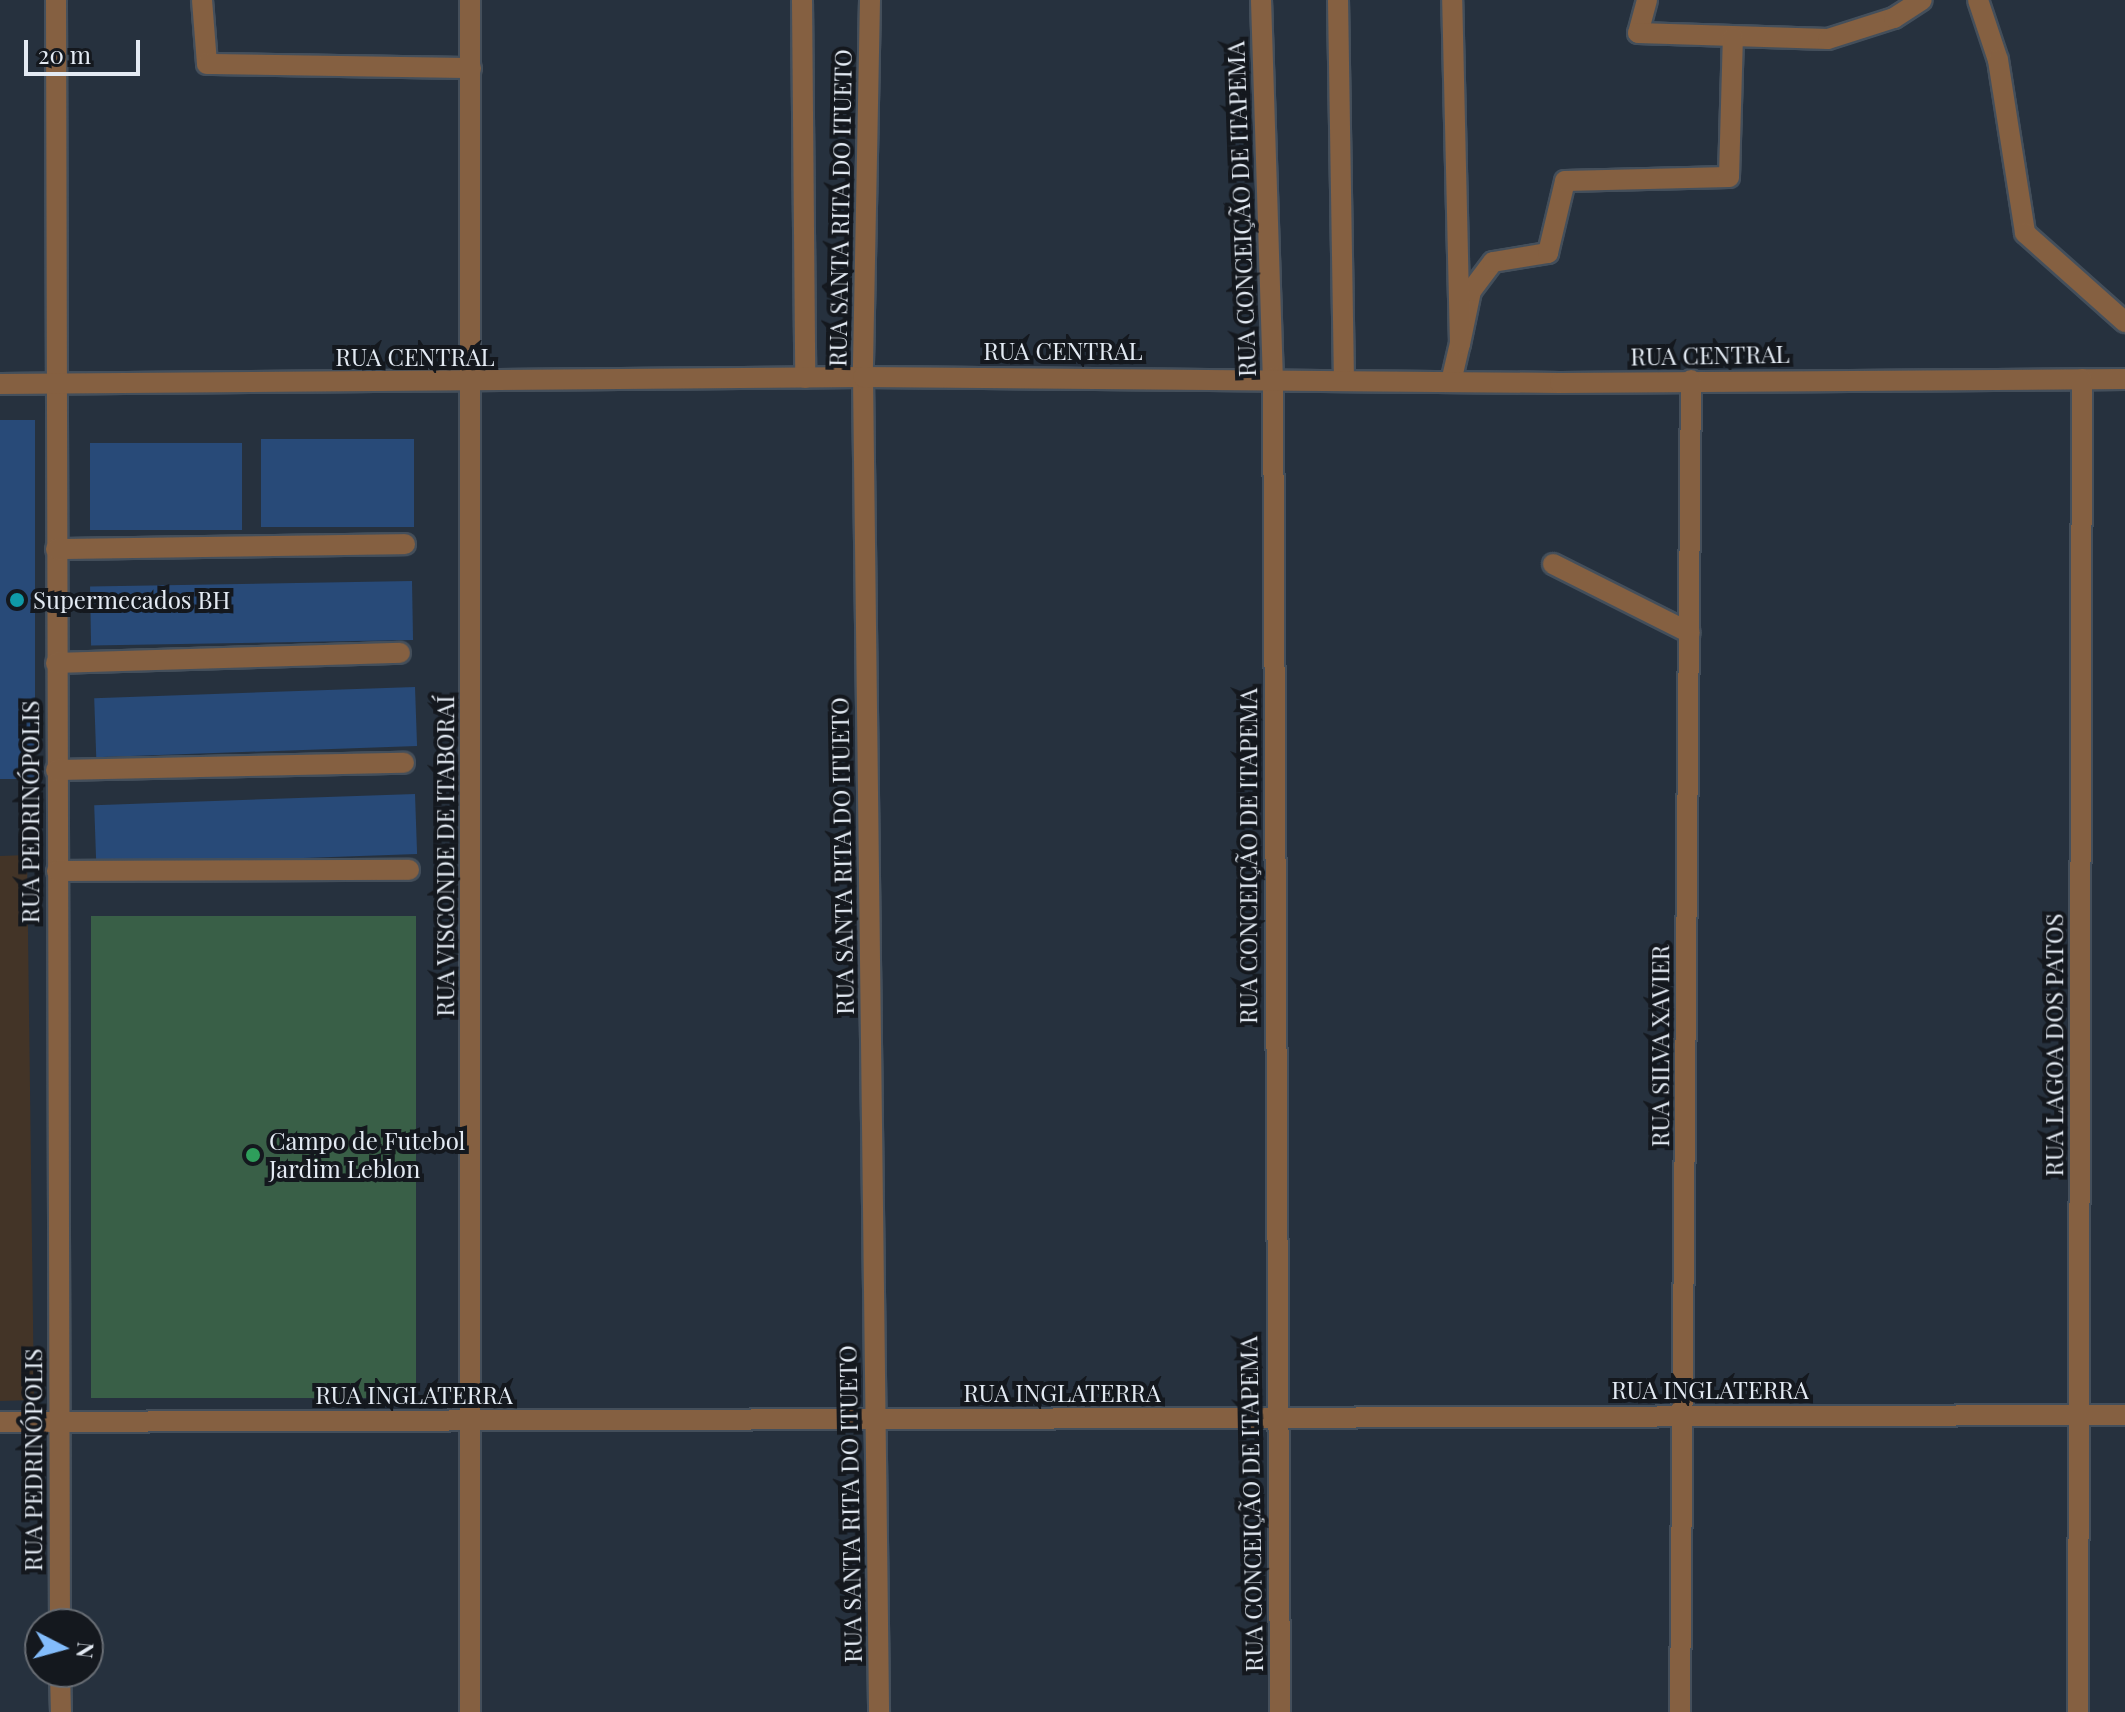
<!DOCTYPE html>
<meta charset="utf-8">
<style>
body{margin:0}
#map{position:relative;width:2125px;height:1712px;overflow:hidden;background:#26313e;font-family:"Playfair Display",serif}
div>[style]{position:absolute}
.education>*{inset:0;background:#433427}
.green>*{inset:0;background:#395f47;transform-origin:0 0}
.building>*{inset:0;background:#284a78;transform-origin:0 0}
.roads{filter:drop-shadow(2px 0 #444f5b) drop-shadow(-2px 0 #444f5b) drop-shadow(0 2px #444f5b) drop-shadow(0 -2px #444f5b)}
.minor>*{height:20px;margin:-10px;padding:0 10px;transform-origin:10px;border-radius:10px;background:#856041}
.dots>*{width:22px;height:22px;translate:-50% -50%;box-sizing:border-box;border:4px solid #14181e;border-radius:50%}
span{translate:-50% -50%;white-space:nowrap;text-align:center;line-height:1.15;-webkit-text-stroke:8px #14181e;paint-order:stroke}
.street-label{font-size:24px;color:#e3eaf3}
.poi-label{font-size:24px;color:#e3eaf3}
.left{translate:0 -50%;text-align:left}
.north{position:absolute;left:24px;top:1608px;width:80px;height:80px;box-sizing:border-box;background:#14181e;border:2px solid #676c73;border-radius:50%;rotate:96deg;font-size:22px;font-weight:700;line-height:32px;text-align:center;color:#e3eaf3}
.north::after{content:'';display:block;margin:auto;width:28px;height:36px;background:#83bcfb;clip-path:polygon(50% 0,100% 100%,50% 72%,0 100%)}
.scale{position:absolute;left:24px;top:40px;width:116px;height:36px;box-sizing:border-box;border:4px solid #e3eaf3;border-top:0;padding-left:10px;font-size:24px;line-height:28px;white-space:nowrap;color:#e3eaf3;-webkit-text-stroke:6px #14181e;paint-order:stroke}
</style>
<div id="map">
<div class="education">
<div style="clip-path:polygon(27px 855px,34px 1400px,0 1401px,0 856px)"></div>
</div>
<div class="green">
<div style="left:91px;top:916px;width:325px;height:482px"></div>
</div>
<div class="building">
<div style="left:0;top:420px;width:35px;height:359px"></div>
<div style="left:261px;top:439px;width:153px;height:88px"></div>
<div style="left:242px;top:443px;width:87px;height:152px;rotate:90deg"></div>
<div style="left:412px;top:581px;width:59px;height:322px;rotate:89deg"></div>
<div style="left:415px;top:687px;width:59px;height:321px;rotate:88deg"></div>
<div style="left:415px;top:794px;width:60px;height:321px;rotate:88deg"></div>
</div>
<div class="roads">
<div class="minor">
<div style="left:56px;top:0;width:1624px;rotate:89.86deg"></div>
<div style="left:202px;top:0;width:64px;rotate:85.5deg"></div>
<div style="left:207px;top:64px;width:264px;rotate:0.9deg"></div>
<div style="left:802px;top:0;width:378px;rotate:89.5deg"></div>
<div style="left:870px;top:0;width:377px;rotate:91.1deg"></div>
<div style="left:863px;top:377px;width:1335px;rotate:89.31deg"></div>
<div style="left:1261px;top:0;width:377px;rotate:88.2deg"></div>
<div style="left:1273px;top:377px;width:1335px;rotate:89.7deg"></div>
<div style="left:1338px;top:0;width:381px;rotate:89.1deg"></div>
<div style="left:1647px;top:0;width:34px;rotate:105deg"></div>
<div style="left:1638px;top:33px;width:190px;rotate:1.8deg"></div>
<div style="left:1828px;top:39px;width:69px;rotate:-17.7deg"></div>
<div style="left:1894px;top:18px;width:33px;rotate:-33deg"></div>
<div style="left:1978px;top:0;width:63px;rotate:71.6deg"></div>
<div style="left:1998px;top:60px;width:175px;rotate:81.1deg"></div>
<div style="left:2025px;top:233px;width:134px;rotate:41.7deg"></div>
<div style="left:1460px;top:344px;width:54px;rotate:-78.3deg"></div>
<div style="left:1471px;top:291px;width:36px;rotate:-53deg"></div>
<div style="left:1493px;top:262px;width:56px;rotate:-9.3deg"></div>
<div style="left:1548px;top:253px;width:74px;rotate:-76.7deg"></div>
<div style="left:1565px;top:181px;width:164px;rotate:-1.4deg"></div>
<div style="left:1729px;top:177px;width:140px;rotate:-88.4deg"></div>
<div style="left:1451px;top:382px;width:39px;rotate:-77deg"></div>
<div style="left:1460px;top:344px;width:344px;rotate:-91.3deg"></div>
<div style="left:0;top:384px;width:863px;rotate:-0.46deg"></div>
<div style="left:863px;top:377px;width:697px;rotate:0.49deg"></div>
<div style="left:1560px;top:383px;width:565px;rotate:-0.41deg"></div>
<div style="left:56px;top:549px;width:349px;rotate:-0.8deg"></div>
<div style="left:1553px;top:564px;width:153px;rotate:26.7deg"></div>
<div style="left:56px;top:663px;width:344px;rotate:-1.7deg"></div>
<div style="left:56px;top:770px;width:348px;rotate:-1.2deg"></div>
<div style="left:57px;top:871px;width:352px;rotate:-0.2deg"></div>
<div style="left:0;top:1422px;width:2125px;rotate:-0.19deg"></div>
<div style="left:60px;top:1672px;width:40px;rotate:88.6deg"></div>
<div style="left:470px;top:1712px;width:1712px;rotate:-90deg"></div>
<div style="left:1680px;top:1712px;width:1332px;rotate:-89.53deg"></div>
<div style="left:2078px;top:1712px;width:1333px;rotate:-89.83deg"></div>
</div>
</div>
<div class="dots">
<div style="left:17px;top:600px;background:#0f9aa8"></div>
<div style="left:253px;top:1155px;background:#2e9e5b"></div>
</div>
<div class="street-label">
<span style="left:840px;top:208px;rotate:-89deg">RUA SANTA RITA DO ITUETO</span>
<span style="left:1241px;top:209px;rotate:-92deg">RUA CONCEIÇÃO DE ITAPEMA</span>
<span style="left:1063px;top:351px">RUA CENTRAL</span>
<span style="left:1710px;top:355px;rotate:-1deg">RUA CENTRAL</span>
<span style="left:415px;top:357px">RUA CENTRAL</span>
<span style="left:30px;top:812px;rotate:-90deg">RUA PEDRINÓPOLIS</span>
<span style="left:445px;top:856px;rotate:-90deg">RUA VISCONDE DE ITABORAÍ</span>
<span style="left:842px;top:856px;rotate:-91deg">RUA SANTA RITA DO ITUETO</span>
<span style="left:1248px;top:856px;rotate:-90deg">RUA CONCEIÇÃO DE ITAPEMA</span>
<span style="left:2054px;top:1045px;rotate:-90deg">RUA LAGOA DOS PATOS</span>
<span style="left:1660px;top:1046px;rotate:-90deg">RUA SILVA XAVIER</span>
<span style="left:1710px;top:1390px">RUA INGLATERRA</span>
<span style="left:1062px;top:1393px">RUA INGLATERRA</span>
<span style="left:414px;top:1395px">RUA INGLATERRA</span>
<span style="left:33px;top:1460px;rotate:-90deg">RUA PEDRINÓPOLIS</span>
<span style="left:850px;top:1504px;rotate:-91deg">RUA SANTA RITA DO ITUETO</span>
<span style="left:1251px;top:1504px;rotate:-91deg">RUA CONCEIÇÃO DE ITAPEMA</span>
</div>
<div class="poi-label">
<span class="left" style="left:33px;top:600px">Supermecados BH</span>
<span class="left" style="left:269px;top:1155px">Campo de Futebol<br>Jardim Leblon</span>
</div>
<div class="north">N</div>
<div class="scale">20 m</div>
</div>
